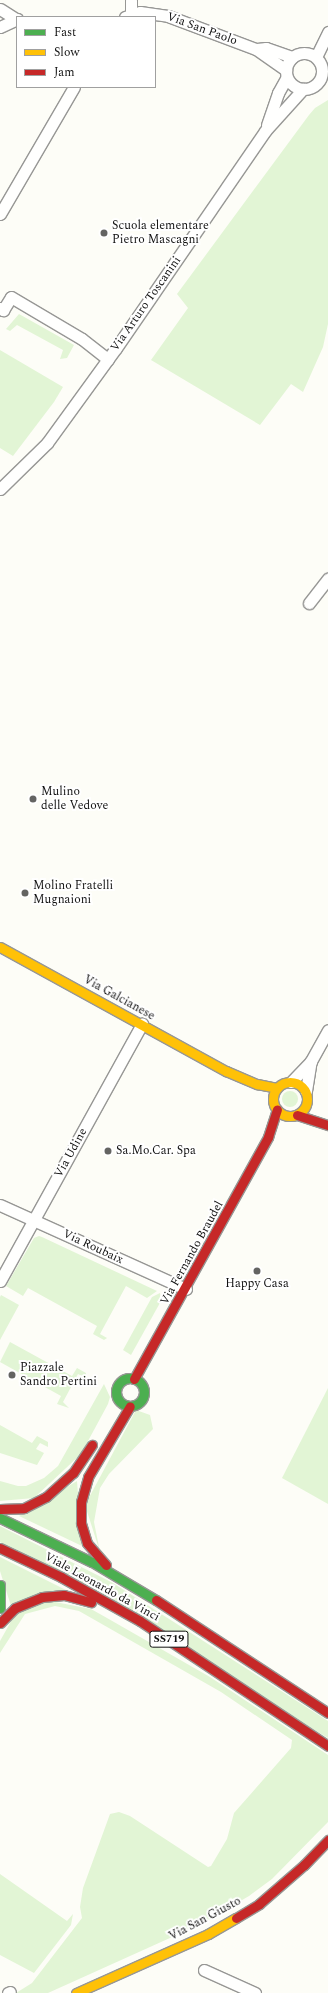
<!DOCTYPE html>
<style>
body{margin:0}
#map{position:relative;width:328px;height:1993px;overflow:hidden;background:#fdfdf7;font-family:Spectral,serif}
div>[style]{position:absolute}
.green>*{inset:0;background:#e2f5d5}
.round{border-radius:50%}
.roads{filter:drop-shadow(1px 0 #979795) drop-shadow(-1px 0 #979795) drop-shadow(0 1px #979795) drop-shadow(0 -1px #979795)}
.street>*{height:11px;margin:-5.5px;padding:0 5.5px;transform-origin:5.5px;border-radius:5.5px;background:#fffffe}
.street>.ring{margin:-5.5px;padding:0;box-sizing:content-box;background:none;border:11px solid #fffffe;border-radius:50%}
.fast>*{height:9px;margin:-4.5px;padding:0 4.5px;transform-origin:4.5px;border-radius:4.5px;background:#4caf50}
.fast>.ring{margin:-4.5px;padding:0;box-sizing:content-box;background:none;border:9px solid #4caf50;border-radius:50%}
.slow>*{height:9px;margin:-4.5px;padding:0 4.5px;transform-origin:4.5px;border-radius:4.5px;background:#ffc107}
.slow>.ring{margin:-4.5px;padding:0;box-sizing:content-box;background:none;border:9px solid #ffc107;border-radius:50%}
.jam>*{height:9px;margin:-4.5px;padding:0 4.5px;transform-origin:4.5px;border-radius:4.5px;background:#c62828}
.dots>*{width:11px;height:11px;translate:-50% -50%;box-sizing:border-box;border:2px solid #fff;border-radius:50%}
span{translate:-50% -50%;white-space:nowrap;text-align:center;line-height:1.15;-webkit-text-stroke:4px #fff;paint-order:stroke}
.shield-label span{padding:1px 3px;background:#fff;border:1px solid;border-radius:3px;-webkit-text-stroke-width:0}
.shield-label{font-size:11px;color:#111;font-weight:700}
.street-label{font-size:12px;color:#111}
.poi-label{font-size:12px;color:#111}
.left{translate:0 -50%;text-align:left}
.legend{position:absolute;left:16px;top:16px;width:140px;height:72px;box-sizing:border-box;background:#fff;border:1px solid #a0a0a0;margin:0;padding:5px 7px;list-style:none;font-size:12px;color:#111}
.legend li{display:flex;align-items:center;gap:8px;height:20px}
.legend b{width:20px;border:1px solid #a0a0a0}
</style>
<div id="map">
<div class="green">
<div style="clip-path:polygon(328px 100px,328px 324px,323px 347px,303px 392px,291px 384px,260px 425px,151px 360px,188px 308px,177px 294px,309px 115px,315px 108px)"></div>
<div style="clip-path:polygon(19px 314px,74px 345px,67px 358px,60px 359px,63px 350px,17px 325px,10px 331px,6px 329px)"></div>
<div style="clip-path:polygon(0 350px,63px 387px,54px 402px,13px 456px,0 448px)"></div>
<div class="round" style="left:282px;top:1091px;width:16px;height:16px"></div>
<div style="clip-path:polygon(39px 1236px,42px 1237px,157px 1291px,147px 1298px,126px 1286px,100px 1334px,107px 1338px,104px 1340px,93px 1334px,97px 1326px,28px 1288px,23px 1296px,6px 1286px,34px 1238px)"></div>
<div style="clip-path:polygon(160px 1293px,161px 1301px,131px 1355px,123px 1350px,152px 1297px)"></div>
<div style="clip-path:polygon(1px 1295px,19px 1305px,0 1340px,0 1297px)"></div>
<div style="clip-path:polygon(10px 1342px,72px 1376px,77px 1368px,86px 1373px,86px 1378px,78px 1374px,63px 1402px,69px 1408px,57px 1404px,61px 1396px,0 1362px)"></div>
<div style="clip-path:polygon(104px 1384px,110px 1397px,108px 1404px,81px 1454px,34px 1498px,0 1501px,0 1481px,18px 1486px,26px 1486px,44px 1478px,58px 1466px)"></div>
<div style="clip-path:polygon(328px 1388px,328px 1504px,282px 1478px)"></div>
<div style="clip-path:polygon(136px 1410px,150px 1415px,153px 1429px,109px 1474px,100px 1488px,94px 1522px,100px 1552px,85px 1505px)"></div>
<div style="clip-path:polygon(0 1425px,32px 1443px,37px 1436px,48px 1442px,48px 1447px,40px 1443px,36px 1449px,44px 1453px,37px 1465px,0 1453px)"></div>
<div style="clip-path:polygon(77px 1481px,82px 1546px,19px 1516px)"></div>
<div style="clip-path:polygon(0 1526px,113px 1583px,328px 1721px,328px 1738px,0 1542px)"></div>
<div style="clip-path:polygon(0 1557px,66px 1590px,11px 1606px,0 1571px)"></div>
<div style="clip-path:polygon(45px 1600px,91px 1609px,107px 1618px,210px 1677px,328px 1755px,328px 1822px,272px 1879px,249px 1896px,201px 1924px,48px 1993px,16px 1993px,32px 1983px,82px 1918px,80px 1907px,83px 1888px,110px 1814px,119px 1812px,130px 1816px,208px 1867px,211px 1866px,227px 1839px,234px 1813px,291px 1748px,292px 1740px,221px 1692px,79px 1611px,55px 1606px,25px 1614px,0 1653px,0 1641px,14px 1616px)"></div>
<div style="clip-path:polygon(0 1874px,67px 1921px,73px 1914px,71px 1925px,34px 1973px,0 1955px)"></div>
</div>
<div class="roads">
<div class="street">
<div style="left:0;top:9px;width:19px;rotate:32deg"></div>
<div style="left:131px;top:14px;width:14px;rotate:-90deg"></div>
<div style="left:125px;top:17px;width:16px;rotate:-18deg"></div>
<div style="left:140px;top:12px;width:28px;rotate:8deg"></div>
<div style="left:168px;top:16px;width:94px;rotate:20.6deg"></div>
<div style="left:256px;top:49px;width:37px;rotate:35deg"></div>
<div style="left:0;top:27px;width:19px;rotate:-25deg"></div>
<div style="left:257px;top:49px;width:9px;rotate:-6deg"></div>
<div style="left:266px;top:48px;width:28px;rotate:19deg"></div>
<div class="ring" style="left:286px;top:53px;width:25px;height:25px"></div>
<div style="left:316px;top:57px;width:28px;rotate:-64deg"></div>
<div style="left:267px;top:125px;width:34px;rotate:-71deg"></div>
<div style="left:278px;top:93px;width:18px;rotate:-61deg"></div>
<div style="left:0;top:214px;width:147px;rotate:-59.8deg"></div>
<div style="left:0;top:308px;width:4px;rotate:34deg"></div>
<div style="left:3px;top:310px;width:15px;rotate:-58deg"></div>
<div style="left:11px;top:297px;width:82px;rotate:30.6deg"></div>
<div style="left:82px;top:339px;width:33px;rotate:38deg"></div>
<div style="left:0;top:489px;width:66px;rotate:-44.4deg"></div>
<div style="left:47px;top:443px;width:117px;rotate:-54deg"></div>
<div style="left:116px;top:348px;width:263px;rotate:-55.5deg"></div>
<div style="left:265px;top:131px;width:57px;rotate:-47.9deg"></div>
<div style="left:309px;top:603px;width:31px;rotate:-52deg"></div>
<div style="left:291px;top:1082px;width:29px;rotate:-46deg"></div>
<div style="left:311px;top:1061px;width:35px;rotate:-61deg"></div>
<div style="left:306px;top:1091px;width:30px;rotate:-81deg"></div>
<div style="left:0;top:1205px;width:204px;rotate:24.3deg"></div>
<div style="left:0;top:1281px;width:294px;rotate:-61.1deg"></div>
<div style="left:204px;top:1970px;width:56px;rotate:24.3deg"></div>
<div style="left:8px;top:1993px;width:2px;rotate:-27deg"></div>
</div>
<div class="fast">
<div class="ring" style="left:116px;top:1378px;width:19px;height:19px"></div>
<div style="left:0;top:1518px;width:102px;rotate:25.6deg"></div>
<div style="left:92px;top:1562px;width:74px;rotate:30.7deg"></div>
<div style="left:0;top:1585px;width:23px;rotate:90deg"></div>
</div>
<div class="slow">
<div style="left:0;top:947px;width:258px;rotate:28.8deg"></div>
<div style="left:226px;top:1071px;width:34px;rotate:23deg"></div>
<div style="left:257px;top:1084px;width:20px;rotate:11deg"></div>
<div class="ring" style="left:273px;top:1082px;width:25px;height:25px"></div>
<div style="left:76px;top:1993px;width:145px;rotate:-24.1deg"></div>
<div style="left:208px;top:1934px;width:32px;rotate:-30deg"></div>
</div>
<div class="jam">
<div style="left:297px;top:1115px;width:33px;rotate:18deg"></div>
<div style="left:134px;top:1379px;width:277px;rotate:-61deg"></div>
<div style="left:268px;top:1137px;width:29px;rotate:-72deg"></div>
<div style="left:0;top:1509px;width:24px;rotate:-2deg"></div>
<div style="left:24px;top:1508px;width:25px;rotate:-27deg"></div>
<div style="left:46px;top:1497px;width:36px;rotate:-42deg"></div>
<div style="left:73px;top:1473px;width:34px;rotate:-56deg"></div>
<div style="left:0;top:1548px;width:68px;rotate:25.4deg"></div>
<div style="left:61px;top:1577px;width:90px;rotate:29.1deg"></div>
<div style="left:140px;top:1621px;width:226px;rotate:33.6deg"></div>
<div style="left:106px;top:1565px;width:29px;rotate:-131deg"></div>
<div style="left:87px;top:1543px;width:21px;rotate:-107deg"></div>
<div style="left:81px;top:1523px;width:21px;rotate:-90deg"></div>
<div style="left:81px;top:1502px;width:26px;rotate:-74deg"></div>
<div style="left:88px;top:1477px;width:82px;rotate:-59.4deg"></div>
<div style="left:156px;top:1600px;width:206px;rotate:33.3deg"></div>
<div style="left:0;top:1623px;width:21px;rotate:-45deg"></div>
<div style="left:15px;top:1608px;width:29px;rotate:-22deg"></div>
<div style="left:42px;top:1597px;width:22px;rotate:-5deg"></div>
<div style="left:64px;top:1595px;width:28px;rotate:15deg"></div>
<div style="left:236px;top:1918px;width:27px;rotate:-31deg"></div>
<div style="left:259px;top:1904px;width:60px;rotate:-40.9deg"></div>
<div style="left:304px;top:1865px;width:35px;rotate:-46deg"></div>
</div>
</div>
<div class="dots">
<div style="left:104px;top:233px;background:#646462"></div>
<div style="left:33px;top:799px;background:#646462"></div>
<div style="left:25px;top:893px;background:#646462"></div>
<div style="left:108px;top:1151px;background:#646462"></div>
<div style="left:257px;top:1271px;background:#646462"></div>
<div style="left:12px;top:1375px;background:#646462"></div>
</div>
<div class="shield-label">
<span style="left:169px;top:1639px">SS719</span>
</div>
<div class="street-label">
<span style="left:202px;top:29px;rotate:20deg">Via San Paolo</span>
<span style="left:146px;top:304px;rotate:-55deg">Via Arturo Toscanini</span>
<span style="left:119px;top:998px;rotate:29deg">Via Galcianese</span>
<span style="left:71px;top:1153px;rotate:-61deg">Via Udine</span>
<span style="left:93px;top:1247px;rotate:25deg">Via Roubaix</span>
<span style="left:192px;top:1253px;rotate:-61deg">Via Fernando Braudel</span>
<span style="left:102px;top:1587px;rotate:29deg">Viale Leonardo da Vinci</span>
<span style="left:205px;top:1919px;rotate:-28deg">Via San Giusto</span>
</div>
<div class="poi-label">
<span class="left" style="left:112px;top:233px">Scuola elementare<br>Pietro Mascagni</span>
<span class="left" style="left:41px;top:799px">Mulino<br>delle Vedove</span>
<span class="left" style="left:33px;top:893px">Molino Fratelli<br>Mugnaioni</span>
<span class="left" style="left:116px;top:1151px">Sa.Mo.Car. Spa</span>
<span style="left:257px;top:1284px">Happy Casa</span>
<span class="left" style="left:20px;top:1375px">Piazzale<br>Sandro Pertini</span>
</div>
<ul class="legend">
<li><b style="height:5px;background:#4caf50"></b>Fast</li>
<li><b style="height:5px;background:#ffc107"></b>Slow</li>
<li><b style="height:5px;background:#c62828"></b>Jam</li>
</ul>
</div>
